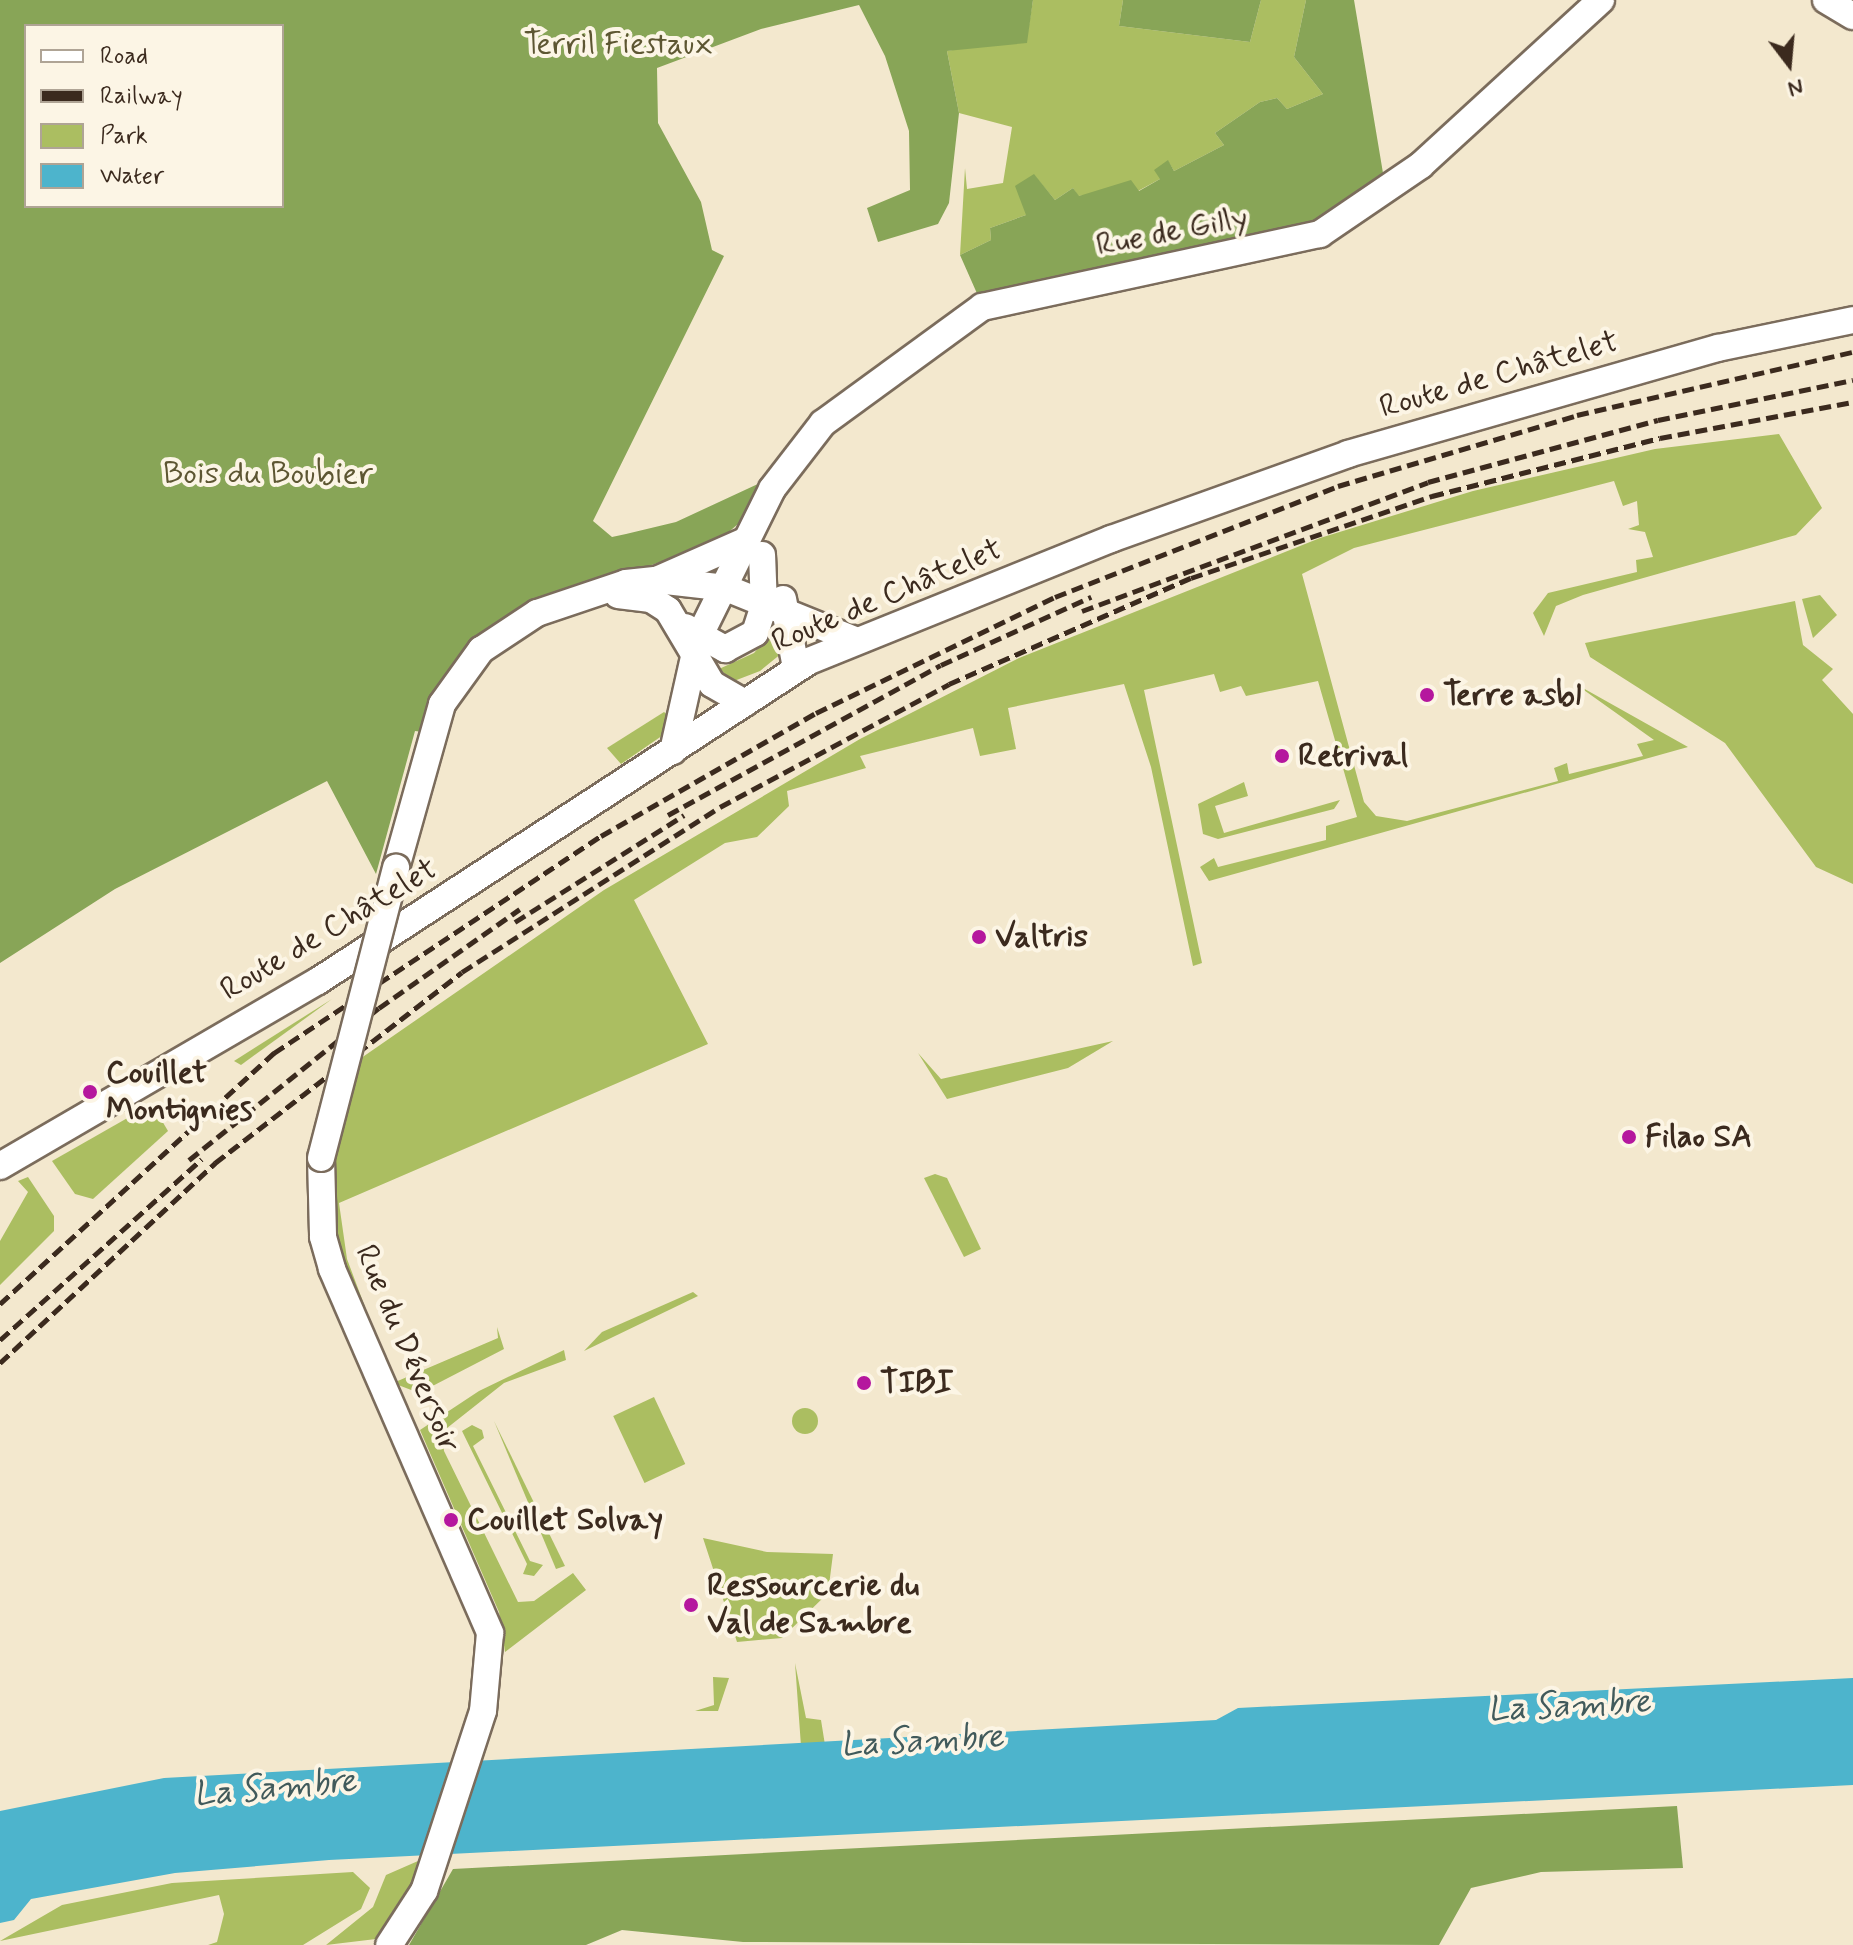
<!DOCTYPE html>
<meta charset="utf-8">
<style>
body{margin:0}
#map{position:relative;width:1853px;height:1945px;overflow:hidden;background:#f3e8ce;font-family:Mynerve,sans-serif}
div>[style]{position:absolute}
.green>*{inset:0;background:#abbe61;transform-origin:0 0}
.round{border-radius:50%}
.forest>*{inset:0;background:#88a557}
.water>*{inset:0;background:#4db4cc}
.roads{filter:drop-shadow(2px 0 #7b6c5c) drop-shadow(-2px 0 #7b6c5c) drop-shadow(0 2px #7b6c5c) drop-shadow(0 -2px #7b6c5c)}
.secondary>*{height:26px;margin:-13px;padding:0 13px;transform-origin:13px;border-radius:13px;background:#fff}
.rail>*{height:5px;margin-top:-2.5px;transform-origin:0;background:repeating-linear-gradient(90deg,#3b2a1e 0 12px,transparent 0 18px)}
.bridges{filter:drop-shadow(2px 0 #7b6c5c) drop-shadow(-2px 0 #7b6c5c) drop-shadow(0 2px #7b6c5c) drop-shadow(0 -2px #7b6c5c)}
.secondary-bridge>*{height:26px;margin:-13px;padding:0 13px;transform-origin:13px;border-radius:13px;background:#fff}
.dots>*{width:22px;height:22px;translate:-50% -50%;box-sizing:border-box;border:4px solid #fcf5e5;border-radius:50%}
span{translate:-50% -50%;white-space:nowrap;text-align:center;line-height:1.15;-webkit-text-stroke:8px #fcf5e5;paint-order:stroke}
.park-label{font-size:32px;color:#5d5632}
.street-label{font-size:32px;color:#3b2a1e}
.poi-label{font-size:32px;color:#3b2a1e;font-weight:700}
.left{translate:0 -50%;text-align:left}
.water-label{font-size:34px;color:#415a5b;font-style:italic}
.legend{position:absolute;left:24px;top:24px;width:260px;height:184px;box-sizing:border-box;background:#fcf5e5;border:2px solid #afa495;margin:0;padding:10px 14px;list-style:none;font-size:24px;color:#3b2a1e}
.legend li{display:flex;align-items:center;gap:16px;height:40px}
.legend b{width:40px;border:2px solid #afa495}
.north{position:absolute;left:1749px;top:24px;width:80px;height:80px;-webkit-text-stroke:6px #fcf5e5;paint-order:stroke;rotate:164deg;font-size:22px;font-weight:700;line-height:32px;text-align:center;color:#3b2a1e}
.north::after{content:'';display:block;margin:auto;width:28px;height:36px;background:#3b2a1e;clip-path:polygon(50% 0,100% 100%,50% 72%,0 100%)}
</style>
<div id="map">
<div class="green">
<div style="clip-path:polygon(1033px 0,1123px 0,1119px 26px,1250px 42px,1261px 0,1306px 0,1294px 57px,1323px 94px,1287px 109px,1277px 98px,1260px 102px,1215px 133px,1224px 145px,1174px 171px,1168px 161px,1160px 179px,1138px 191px,1078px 196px,1073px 188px,1055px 200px,1034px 175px,1026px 215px,990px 228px,991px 240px,960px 255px,965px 168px,967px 189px,1003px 183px,1012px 127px,959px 113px,947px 51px,1027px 37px)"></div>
<div style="clip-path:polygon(1779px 434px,1822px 508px,1796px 535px,1583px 595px,1556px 606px,1544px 636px,1533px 613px,1548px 593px,1637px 572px,1636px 560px,1653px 557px,1645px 532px,1628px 529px,1639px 525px,1637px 501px,1623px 506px,1614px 481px,1354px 548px,1302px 574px,1364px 802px,1376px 816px,1407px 821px,1558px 781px,1554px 768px,1567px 763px,1569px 774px,1643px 756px,1637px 744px,1654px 740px,1574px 683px,1688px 747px,1209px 881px,1200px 867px,1214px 858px,1218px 867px,1326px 840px,1326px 826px,1357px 817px,1318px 681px,1246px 696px,1241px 686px,1220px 692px,1214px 674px,1144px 690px,1202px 963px,1193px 966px,1151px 767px,1124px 684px,1008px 708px,1016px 749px,980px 756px,973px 728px,860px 756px,866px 768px,787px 791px,789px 806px,757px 837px,725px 843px,634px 900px,708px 1044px,339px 1203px,347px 1259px,374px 1331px,350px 1284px,332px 1215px,335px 1152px,354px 1063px,604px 890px,860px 739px,1019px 658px,1320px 538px,1473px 491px,1655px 449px)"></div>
<div style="clip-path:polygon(1820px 595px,1837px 615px,1813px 638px,1802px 599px)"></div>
<div style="clip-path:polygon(1795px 601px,1803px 645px,1833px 669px,1822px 680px,1853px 714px,1853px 884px,1816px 867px,1725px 743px,1590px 657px,1585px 643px)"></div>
<div style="clip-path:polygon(773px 631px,784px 635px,782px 653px,760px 671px,734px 681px,719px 669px,754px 653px)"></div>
<div style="clip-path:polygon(664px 712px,672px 718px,669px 731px,621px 764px,607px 748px)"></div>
<div style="clip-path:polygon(1244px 782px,1248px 796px,1215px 806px,1224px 833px,1340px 800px,1334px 809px,1218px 839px,1203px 834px,1198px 804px)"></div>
<div style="clip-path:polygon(332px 999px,241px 1065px,234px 1061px)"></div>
<div style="clip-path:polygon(1113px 1041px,1068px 1068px,947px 1099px,918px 1053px,941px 1079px)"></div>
<div style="clip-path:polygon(152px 1104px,168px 1131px,93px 1199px,75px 1194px,52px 1161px)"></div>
<div style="clip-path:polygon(935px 1174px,947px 1178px,981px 1249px,964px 1257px,924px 1178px)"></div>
<div style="clip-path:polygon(28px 1177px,54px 1216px,54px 1231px,0 1285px,0 1241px,28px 1192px,18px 1181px)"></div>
<div style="clip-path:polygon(693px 1292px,698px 1296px,584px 1351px,602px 1332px)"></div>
<div style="clip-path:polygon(497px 1327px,504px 1349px,419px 1393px,393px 1383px,498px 1338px)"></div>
<div style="clip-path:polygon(564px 1350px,566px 1360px,504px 1383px,442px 1432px,444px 1451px,518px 1602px,534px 1601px,573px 1573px,586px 1590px,505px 1652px,499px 1612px,420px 1430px,479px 1391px)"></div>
<div style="left:654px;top:1397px;width:74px;height:45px;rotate:65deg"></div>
<div class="round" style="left:792px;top:1408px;width:26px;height:26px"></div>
<div style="clip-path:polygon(494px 1421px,565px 1566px,556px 1569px)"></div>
<div style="clip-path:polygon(472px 1425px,482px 1430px,484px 1438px,473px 1446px,530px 1561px,543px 1565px,534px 1576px,523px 1574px,527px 1564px,462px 1431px)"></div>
<div style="clip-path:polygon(703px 1538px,767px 1552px,833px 1554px,828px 1593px,782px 1638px,737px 1642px)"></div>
<div style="clip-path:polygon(795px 1663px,806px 1718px,821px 1720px,825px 1745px,801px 1746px)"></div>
<div style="clip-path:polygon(713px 1677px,729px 1678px,718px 1711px,695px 1711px,714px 1705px)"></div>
<div style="clip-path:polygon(418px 1861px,411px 1900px,376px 1939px,326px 1945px,373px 1907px,386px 1875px)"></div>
<div style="clip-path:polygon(353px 1872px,370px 1888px,361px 1909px,303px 1945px,208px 1945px,217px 1942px,224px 1914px,219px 1895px,0 1941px,62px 1905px,172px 1883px)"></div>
</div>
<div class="forest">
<div style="clip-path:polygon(evenodd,0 0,1033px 0,1027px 43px,947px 51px,959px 113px,949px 203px,938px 224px,878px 242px,867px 208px,910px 190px,909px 131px,885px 56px,859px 5px,761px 29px,657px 68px,658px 123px,701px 202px,712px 250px,724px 256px,593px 521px,612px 537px,626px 534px,676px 522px,760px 483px,752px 512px,717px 542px,529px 608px,423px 732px,415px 731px,376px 874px,327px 781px,115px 889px,0 963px,0 0,26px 26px,282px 26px,282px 206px,26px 206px,26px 26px)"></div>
<div style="clip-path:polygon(1123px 0,1261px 0,1250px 42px,1119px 26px)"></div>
<div style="clip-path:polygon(1306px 0,1354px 0,1384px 179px,1302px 230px,979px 298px,960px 255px,991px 240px,990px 228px,1026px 215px,1015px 186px,1034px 174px,1055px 200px,1073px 188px,1079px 196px,1131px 180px,1139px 191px,1160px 179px,1154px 170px,1168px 160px,1174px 171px,1224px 145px,1215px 133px,1260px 102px,1277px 98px,1287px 109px,1323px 94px,1294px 57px)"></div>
<div style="clip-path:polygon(1677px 1806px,1683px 1868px,1541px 1872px,1471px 1888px,1439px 1945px,743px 1942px,622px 1930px,586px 1945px,409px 1945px,453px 1869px)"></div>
</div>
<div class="water">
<div style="clip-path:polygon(1853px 1678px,1853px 1785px,329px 1860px,175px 1873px,31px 1899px,14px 1920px,0 1923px,0 1811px,164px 1778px,1216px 1720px,1238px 1708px)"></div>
</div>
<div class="roads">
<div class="secondary">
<div style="left:1826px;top:0;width:31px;rotate:31deg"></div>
<div style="left:659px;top:579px;width:96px;rotate:-23.9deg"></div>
<div style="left:618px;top:595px;width:33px;rotate:7deg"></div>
<div style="left:651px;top:599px;width:20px;rotate:33deg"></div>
<div style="left:668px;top:610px;width:86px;rotate:59.3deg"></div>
<div style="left:712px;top:684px;width:38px;rotate:30deg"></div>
<div style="left:783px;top:599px;width:70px;rotate:79.3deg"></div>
<div style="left:685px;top:627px;width:46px;rotate:28.8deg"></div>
<div style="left:725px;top:649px;width:34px;rotate:-28deg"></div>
<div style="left:755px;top:633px;width:28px;rotate:-72deg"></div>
<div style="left:764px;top:606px;width:51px;rotate:-92.2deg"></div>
<div style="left:673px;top:751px;width:115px;rotate:-77.4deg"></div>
<div style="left:698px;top:639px;width:167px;rotate:-63.7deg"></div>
<div style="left:772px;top:489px;width:83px;rotate:-52.3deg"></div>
<div style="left:823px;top:423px;width:197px;rotate:-36.1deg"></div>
<div style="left:982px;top:307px;width:346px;rotate:-12.2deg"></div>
<div style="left:1320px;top:234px;width:122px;rotate:-34.3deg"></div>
<div style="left:1421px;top:165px;width:244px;rotate:-42.5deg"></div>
<div style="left:396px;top:868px;width:170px;rotate:-74.3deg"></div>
<div style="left:442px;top:704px;width:67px;rotate:-54.2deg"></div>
<div style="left:481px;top:650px;width:67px;rotate:-33.5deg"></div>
<div style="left:537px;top:613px;width:94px;rotate:-18.6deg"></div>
<div style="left:626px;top:583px;width:31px;rotate:-6deg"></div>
<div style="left:657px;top:580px;width:69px;rotate:6.6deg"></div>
<div style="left:726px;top:588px;width:141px;rotate:22deg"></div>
<div style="left:321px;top:1158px;width:79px;rotate:88.5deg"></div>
<div style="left:323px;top:1237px;width:33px;rotate:74deg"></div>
<div style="left:332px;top:1269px;width:397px;rotate:66.5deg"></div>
<div style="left:490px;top:1633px;width:78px;rotate:95.1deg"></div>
<div style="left:483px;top:1711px;width:189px;rotate:108.1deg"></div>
<div style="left:424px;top:1891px;width:64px;rotate:122.9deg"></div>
<div style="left:0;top:1166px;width:368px;rotate:-30.2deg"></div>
<div style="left:318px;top:981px;width:586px;rotate:-33.09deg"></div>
<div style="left:809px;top:661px;width:326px;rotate:-22deg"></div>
<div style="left:1111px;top:539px;width:252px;rotate:-19.7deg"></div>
<div style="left:1348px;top:454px;width:385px;rotate:-16deg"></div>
<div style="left:1718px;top:348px;width:138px;rotate:-11.7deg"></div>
</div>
</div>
<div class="rail">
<div style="left:1082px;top:611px;width:369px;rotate:-20.4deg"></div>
<div style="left:1428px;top:482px;width:238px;rotate:-15.1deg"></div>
<div style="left:1658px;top:420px;width:199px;rotate:-11.6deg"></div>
<div style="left:668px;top:815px;width:311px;rotate:-28.8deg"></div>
<div style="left:941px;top:665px;width:165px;rotate:-24.4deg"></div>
<div style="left:515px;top:922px;width:200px;rotate:-32.3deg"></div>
<div style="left:189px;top:1160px;width:243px;rotate:-38.7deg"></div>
<div style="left:379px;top:1008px;width:172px;rotate:-35.1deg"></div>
<div style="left:0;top:1304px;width:372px;rotate:-42.5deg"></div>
<div style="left:274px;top:1053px;width:392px;rotate:-33.6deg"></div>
<div style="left:601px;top:836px;width:248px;rotate:-29.8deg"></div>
<div style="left:816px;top:713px;width:266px;rotate:-25.9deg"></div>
<div style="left:1055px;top:597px;width:304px;rotate:-21.4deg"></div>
<div style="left:1338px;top:486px;width:249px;rotate:-16.5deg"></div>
<div style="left:1577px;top:415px;width:283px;rotate:-12.9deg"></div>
<div style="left:0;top:1340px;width:271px;rotate:-41.9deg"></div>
<div style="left:0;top:1363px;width:294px;rotate:-42.9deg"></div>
<div style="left:215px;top:1163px;width:312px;rotate:-37.7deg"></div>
<div style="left:462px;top:972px;width:306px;rotate:-32.6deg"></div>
<div style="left:720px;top:807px;width:260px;rotate:-28.2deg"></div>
<div style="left:949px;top:684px;width:264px;rotate:-23.7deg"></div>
<div style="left:1191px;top:578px;width:255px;rotate:-18.8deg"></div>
<div style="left:1432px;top:496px;width:235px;rotate:-14.3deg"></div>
<div style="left:1660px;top:438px;width:196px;rotate:-10.6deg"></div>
</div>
<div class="bridges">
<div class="secondary-bridge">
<div style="left:321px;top:1158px;width:300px;rotate:-75.5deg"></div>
</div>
</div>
<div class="dots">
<div style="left:1427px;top:695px;background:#b5179e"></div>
<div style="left:1282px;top:756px;background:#b5179e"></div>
<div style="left:979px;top:937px;background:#b5179e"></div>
<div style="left:90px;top:1092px;background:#b5179e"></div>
<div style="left:1629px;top:1137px;background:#b5179e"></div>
<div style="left:864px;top:1383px;background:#b5179e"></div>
<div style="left:451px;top:1520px;background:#b5179e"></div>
<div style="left:691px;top:1605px;background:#b5179e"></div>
</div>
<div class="park-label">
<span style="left:618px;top:44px">Terril Fiestaux</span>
<span style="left:268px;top:474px">Bois du Boubier</span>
</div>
<div class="street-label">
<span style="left:1172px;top:232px;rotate:-11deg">Rue de Gilly</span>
<span style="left:1499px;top:375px;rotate:-16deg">Route de Châtelet</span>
<span style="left:887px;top:596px;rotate:-23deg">Route de Châtelet</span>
<span style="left:329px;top:930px;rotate:-31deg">Route de Châtelet</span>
<span style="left:407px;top:1349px;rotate:67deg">Rue du Déversoir</span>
</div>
<div class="poi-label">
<span class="left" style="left:1443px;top:695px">Terre asbl</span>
<span class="left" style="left:1298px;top:756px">Retrival</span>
<span class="left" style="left:995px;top:937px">Valtris</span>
<span class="left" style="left:106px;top:1092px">Couillet<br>Montignies</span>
<span class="left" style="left:1645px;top:1137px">Filao SA</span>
<span class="left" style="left:880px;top:1383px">TIBI</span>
<span class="left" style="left:467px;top:1520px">Couillet Solvay</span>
<span class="left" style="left:707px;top:1605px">Ressourcerie du<br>Val de Sambre</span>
</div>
<div class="water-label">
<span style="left:1569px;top:1706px;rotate:-3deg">La Sambre</span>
<span style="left:922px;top:1741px;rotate:-3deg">La Sambre</span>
<span style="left:275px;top:1788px;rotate:-5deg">La Sambre</span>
</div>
<ul class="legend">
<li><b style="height:10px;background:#fff"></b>Road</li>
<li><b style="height:10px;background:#3b2a1e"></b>Railway</li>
<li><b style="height:22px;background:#abbe61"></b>Park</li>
<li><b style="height:22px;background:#4db4cc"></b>Water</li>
</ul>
<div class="north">N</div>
</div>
